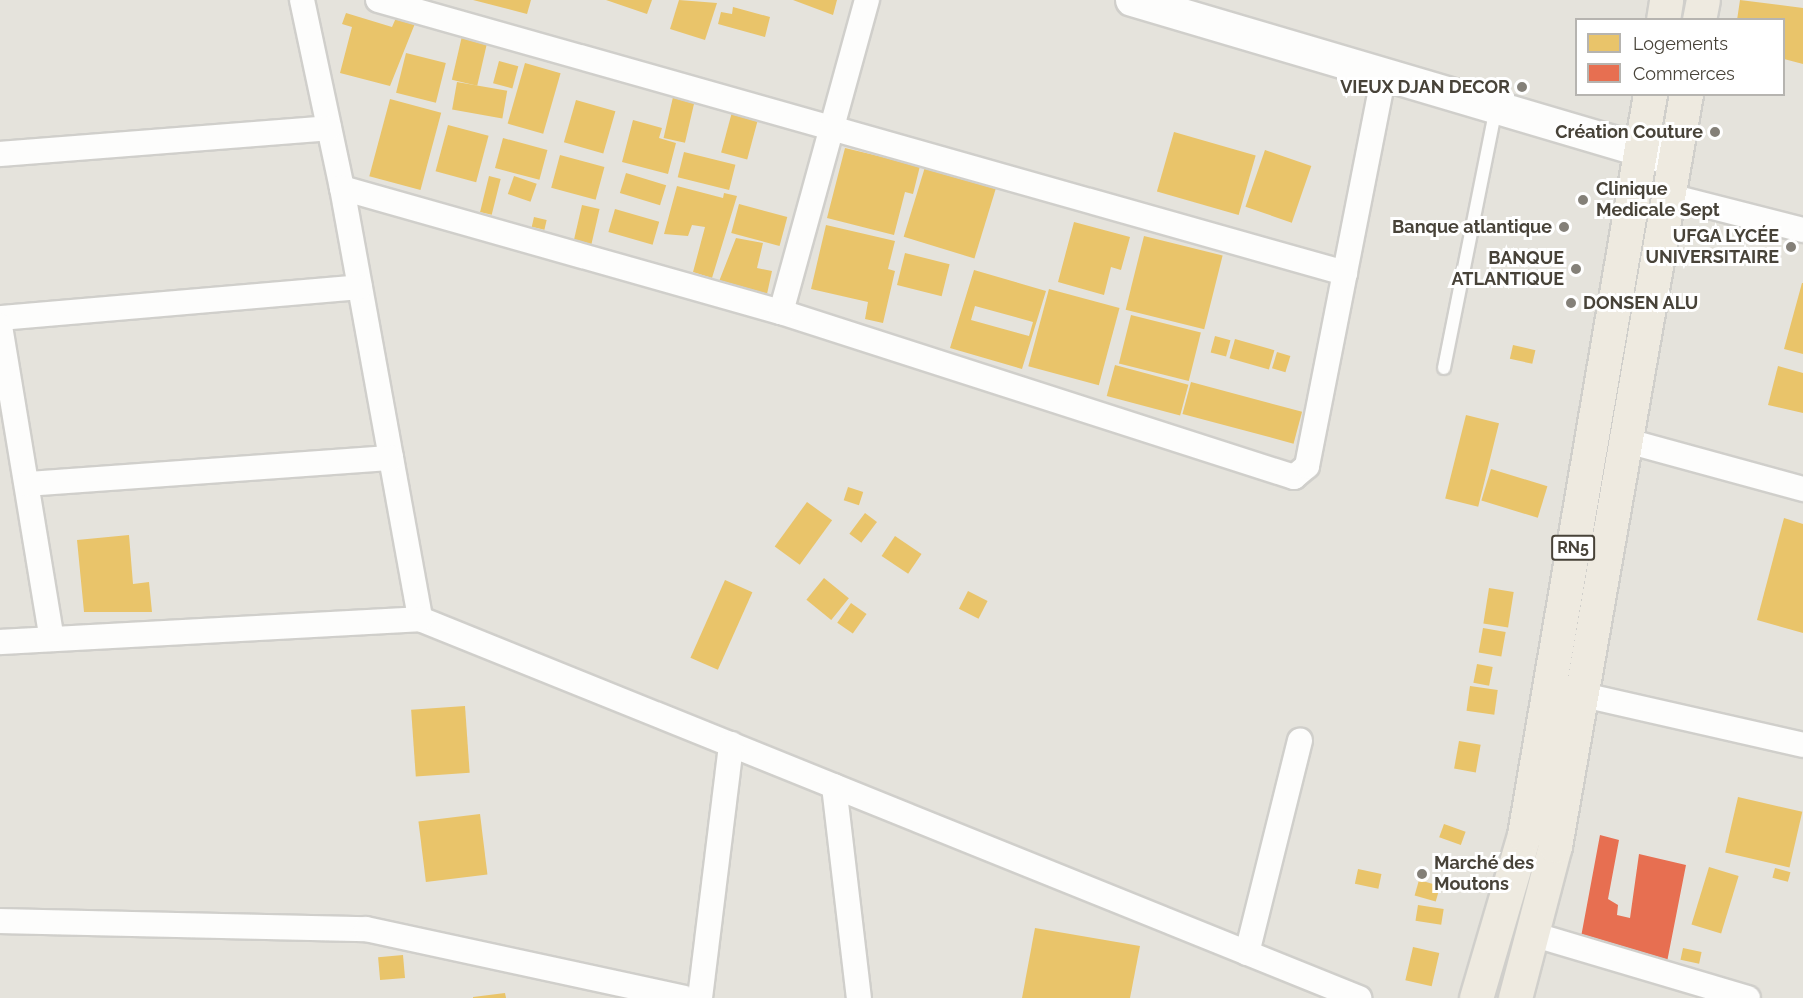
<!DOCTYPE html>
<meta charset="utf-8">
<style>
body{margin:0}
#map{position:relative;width:1803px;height:998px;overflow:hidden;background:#f2f1ed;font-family:Raleway,sans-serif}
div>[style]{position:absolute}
.residential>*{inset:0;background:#e5e3dc}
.homes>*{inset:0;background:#e9c46a;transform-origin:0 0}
.shops>*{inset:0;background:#e76f51}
.roads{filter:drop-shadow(2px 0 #d0cfcb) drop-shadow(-2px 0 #d0cfcb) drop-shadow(0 2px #d0cfcb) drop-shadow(0 -2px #d0cfcb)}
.service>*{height:12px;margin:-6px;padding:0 6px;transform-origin:6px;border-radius:6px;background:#fdfdfc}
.minor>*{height:24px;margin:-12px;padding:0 12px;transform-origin:12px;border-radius:12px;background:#fdfdfc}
.tertiary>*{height:32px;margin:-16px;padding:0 16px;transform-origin:16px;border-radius:16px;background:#fdfdfc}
.trunk>*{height:33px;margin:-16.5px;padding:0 16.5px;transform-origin:16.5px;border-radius:16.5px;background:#eeeae0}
.dots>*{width:16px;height:16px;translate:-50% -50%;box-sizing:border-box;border:3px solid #fff;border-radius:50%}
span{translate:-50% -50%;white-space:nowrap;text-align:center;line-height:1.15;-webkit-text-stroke:6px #fff;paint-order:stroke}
.shield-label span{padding:2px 4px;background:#fff;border:2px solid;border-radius:4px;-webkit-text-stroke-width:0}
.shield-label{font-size:16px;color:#484339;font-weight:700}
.poi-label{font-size:18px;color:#484339;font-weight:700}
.right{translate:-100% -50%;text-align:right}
.left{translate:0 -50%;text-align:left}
.legend{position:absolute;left:1575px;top:18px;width:210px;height:78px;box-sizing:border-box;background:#fff;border:2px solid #b6b4b0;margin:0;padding:8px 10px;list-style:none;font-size:18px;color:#484339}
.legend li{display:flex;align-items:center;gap:12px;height:30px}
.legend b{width:30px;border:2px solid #b6b4b0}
</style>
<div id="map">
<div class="residential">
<div style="clip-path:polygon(evenodd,0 0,1803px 0,1803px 998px,0 998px,0 0,1576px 20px,1784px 20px,1784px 94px,1576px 94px,1576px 20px)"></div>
</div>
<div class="homes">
<div style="clip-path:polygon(473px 0,531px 0,527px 14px)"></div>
<div style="clip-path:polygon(606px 0,652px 0,647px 14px)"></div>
<div style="clip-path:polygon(679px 0,717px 3px,705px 40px,670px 29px)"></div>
<div style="clip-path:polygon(793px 0,837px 0,833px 15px)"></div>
<div style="clip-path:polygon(1740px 0,1803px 8px,1803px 64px,1784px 59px,1784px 20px,1737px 20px)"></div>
<div style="clip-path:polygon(733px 7px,770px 17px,765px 37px,718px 24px,721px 12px,732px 14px)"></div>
<div style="clip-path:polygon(399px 11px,418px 16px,390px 86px,340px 73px,352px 27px,342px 24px,346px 13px,392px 27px)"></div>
<div style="left:462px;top:36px;width:26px;height:45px;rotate:13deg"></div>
<div style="left:406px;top:53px;width:41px;height:41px;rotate:14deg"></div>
<div style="left:499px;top:61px;width:20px;height:23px;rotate:15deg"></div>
<div style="left:525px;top:63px;width:37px;height:63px;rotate:16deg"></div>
<div style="left:457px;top:82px;width:51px;height:28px;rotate:10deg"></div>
<div style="left:673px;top:97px;width:22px;height:42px;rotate:13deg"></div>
<div style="left:390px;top:99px;width:53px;height:80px;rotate:15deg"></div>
<div style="left:576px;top:100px;width:41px;height:44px;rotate:16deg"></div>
<div style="left:732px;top:112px;width:27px;height:42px;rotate:15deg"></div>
<div style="clip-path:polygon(633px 120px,662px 128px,659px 138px,676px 143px,668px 174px,622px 162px)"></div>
<div style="left:448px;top:125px;width:42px;height:48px;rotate:15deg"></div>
<div style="left:1174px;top:132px;width:85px;height:62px;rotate:16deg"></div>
<div style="left:503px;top:138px;width:46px;height:31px;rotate:15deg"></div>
<div style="clip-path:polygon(845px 148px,920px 166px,913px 194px,905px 192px,894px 235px,827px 218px)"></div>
<div style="left:1265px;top:150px;width:49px;height:60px;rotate:19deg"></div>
<div style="left:684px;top:152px;width:53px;height:26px;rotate:14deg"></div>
<div style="left:560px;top:155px;width:46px;height:34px;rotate:15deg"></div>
<div style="left:925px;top:167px;width:74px;height:73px;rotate:17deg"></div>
<div style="left:626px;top:173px;width:42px;height:21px;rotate:17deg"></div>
<div style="left:489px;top:176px;width:12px;height:37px;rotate:14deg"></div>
<div style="left:514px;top:176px;width:24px;height:19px;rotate:19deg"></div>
<div style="clip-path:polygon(677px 186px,723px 198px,724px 193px,737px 196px,712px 278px,693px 272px,705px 227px,692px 225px,688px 236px,664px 234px)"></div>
<div style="left:739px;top:204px;width:50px;height:30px;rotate:15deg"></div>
<div style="left:582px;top:205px;width:18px;height:38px;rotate:13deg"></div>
<div style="left:615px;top:209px;width:46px;height:24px;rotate:16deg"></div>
<div style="left:534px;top:217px;width:13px;height:10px;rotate:13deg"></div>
<div style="clip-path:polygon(1074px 222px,1130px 237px,1121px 270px,1111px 267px,1104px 295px,1058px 282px)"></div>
<div style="clip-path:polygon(826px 225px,895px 241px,888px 269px,895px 271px,883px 323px,865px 319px,868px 302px,811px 289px)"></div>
<div style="left:1144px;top:236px;width:81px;height:76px;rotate:14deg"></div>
<div style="clip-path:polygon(736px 238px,763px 243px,757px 268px,772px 271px,767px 294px,718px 284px)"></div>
<div style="left:905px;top:253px;width:46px;height:33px;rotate:14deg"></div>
<div style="clip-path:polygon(evenodd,974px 270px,1046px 291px,1022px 369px,950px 348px,974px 270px,975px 306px,1033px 322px,1029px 336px,971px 320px,975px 306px)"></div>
<div style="clip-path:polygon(1802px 283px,1803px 283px,1803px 354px,1784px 349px)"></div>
<div style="left:1049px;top:289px;width:73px;height:80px;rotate:15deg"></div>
<div style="left:1131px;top:315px;width:72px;height:50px;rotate:14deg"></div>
<div style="left:1215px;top:336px;width:16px;height:17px;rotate:15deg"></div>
<div style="left:1235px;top:339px;width:41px;height:20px;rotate:16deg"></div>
<div style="left:1513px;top:345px;width:23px;height:14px;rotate:13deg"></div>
<div style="left:1277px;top:352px;width:14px;height:17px;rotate:17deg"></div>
<div style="left:1115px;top:365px;width:76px;height:32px;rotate:15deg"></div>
<div style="clip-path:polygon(1778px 366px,1803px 373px,1803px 413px,1768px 405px)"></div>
<div style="left:1191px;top:382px;width:115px;height:33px;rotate:15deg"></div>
<div style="left:1466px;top:415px;width:34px;height:86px;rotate:14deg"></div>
<div style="left:1491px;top:469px;width:59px;height:33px;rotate:17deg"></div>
<div style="left:848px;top:487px;width:16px;height:14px;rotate:18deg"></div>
<div style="left:807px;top:502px;width:31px;height:55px;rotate:36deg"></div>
<div style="left:865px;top:513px;width:15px;height:26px;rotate:37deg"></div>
<div style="clip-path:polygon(1784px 518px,1803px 524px,1803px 633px,1757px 620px)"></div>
<div style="clip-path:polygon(129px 535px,133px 584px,149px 582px,152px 612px,84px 612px,77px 540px)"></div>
<div style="left:895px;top:536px;width:32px;height:24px;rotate:34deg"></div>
<div style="left:824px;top:578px;width:32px;height:28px;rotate:39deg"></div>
<div style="left:725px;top:580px;width:30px;height:85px;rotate:24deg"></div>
<div style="left:1489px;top:588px;width:25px;height:36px;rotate:9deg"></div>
<div style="left:968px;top:591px;width:22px;height:20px;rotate:27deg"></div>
<div style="left:851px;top:603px;width:19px;height:24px;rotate:35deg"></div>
<div style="left:1483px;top:628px;width:23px;height:25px;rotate:10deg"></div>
<div style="left:1477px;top:664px;width:16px;height:19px;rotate:11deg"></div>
<div style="left:1470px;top:686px;width:28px;height:25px;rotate:8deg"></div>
<div style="left:465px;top:706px;width:67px;height:54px;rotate:86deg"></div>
<div style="left:1459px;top:741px;width:22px;height:28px;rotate:10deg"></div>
<div style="left:1738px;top:797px;width:66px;height:57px;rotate:13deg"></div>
<div style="left:480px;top:814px;width:61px;height:62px;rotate:83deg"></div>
<div style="left:1444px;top:824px;width:23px;height:14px;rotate:20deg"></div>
<div style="left:1709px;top:867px;width:31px;height:60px;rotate:17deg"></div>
<div style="left:1775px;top:868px;width:16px;height:10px;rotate:15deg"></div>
<div style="left:1358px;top:869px;width:24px;height:15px;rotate:12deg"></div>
<div style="left:1419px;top:880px;width:22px;height:16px;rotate:16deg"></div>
<div style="left:1418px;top:905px;width:26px;height:16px;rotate:9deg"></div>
<div style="clip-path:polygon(1035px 928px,1140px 946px,1130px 998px,1022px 998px)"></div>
<div style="left:1413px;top:947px;width:27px;height:34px;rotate:13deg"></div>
<div style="left:1683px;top:948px;width:19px;height:12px;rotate:12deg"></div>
<div style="left:403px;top:955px;width:23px;height:25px;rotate:85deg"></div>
<div style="clip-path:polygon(505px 993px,506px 998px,473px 998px,473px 997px)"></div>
</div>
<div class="shops">
<div style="clip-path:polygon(1600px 835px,1619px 840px,1608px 899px,1618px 905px,1617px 915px,1630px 918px,1639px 854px,1686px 865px,1667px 962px,1581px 937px)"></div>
</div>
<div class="roads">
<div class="service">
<div style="left:1444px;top:368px;width:266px;rotate:-78.7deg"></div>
</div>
<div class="minor">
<div style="left:302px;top:0;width:192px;rotate:78deg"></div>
<div style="left:342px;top:188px;width:438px;rotate:79.7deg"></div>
<div style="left:420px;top:619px;width:1013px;rotate:21.98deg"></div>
<div style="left:378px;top:0;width:1005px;rotate:15.77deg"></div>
<div style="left:0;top:154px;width:330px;rotate:-4.5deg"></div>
<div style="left:342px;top:188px;width:456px;rotate:15.8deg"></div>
<div style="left:781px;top:312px;width:539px;rotate:17.83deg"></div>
<div style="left:1294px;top:477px;width:17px;rotate:-40deg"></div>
<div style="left:1307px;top:466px;width:399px;rotate:-78.9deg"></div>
<div style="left:1666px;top:195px;width:141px;rotate:14.3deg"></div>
<div style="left:781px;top:312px;width:324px;rotate:-74.6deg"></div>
<div style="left:0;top:318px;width:361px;rotate:-4.9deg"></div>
<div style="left:0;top:326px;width:317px;rotate:80.6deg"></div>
<div style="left:1624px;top:440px;width:186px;rotate:15.3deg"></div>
<div style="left:27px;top:484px;width:365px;rotate:-4.1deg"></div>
<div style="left:0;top:642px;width:421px;rotate:-3.1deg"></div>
<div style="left:1566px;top:691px;width:243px;rotate:12.8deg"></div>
<div style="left:834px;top:786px;width:213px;rotate:83.3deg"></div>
<div style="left:0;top:921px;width:366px;rotate:1.3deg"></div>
<div style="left:366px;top:929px;width:325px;rotate:12.2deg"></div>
<div style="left:1535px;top:935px;width:222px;rotate:16.5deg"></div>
<div style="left:1247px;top:953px;width:219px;rotate:-76deg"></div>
<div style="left:700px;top:998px;width:256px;rotate:-83deg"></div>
</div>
<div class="tertiary">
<div style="left:1132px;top:0;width:565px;rotate:16.45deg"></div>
</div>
<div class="trunk">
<div style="left:1663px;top:20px;width:20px;rotate:-81deg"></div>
<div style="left:1699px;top:20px;width:20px;rotate:-79deg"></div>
<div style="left:1476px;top:998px;width:170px;rotate:-73.6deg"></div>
<div style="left:1524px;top:835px;width:752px;rotate:-80.35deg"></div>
<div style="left:1515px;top:998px;width:157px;rotate:-75.3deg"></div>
<div style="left:1555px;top:846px;width:763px;rotate:-80.12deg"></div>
</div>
</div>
<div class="dots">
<div style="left:1522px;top:87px;background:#848078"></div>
<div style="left:1715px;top:132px;background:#848078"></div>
<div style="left:1583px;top:200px;background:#848078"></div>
<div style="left:1564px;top:227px;background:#848078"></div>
<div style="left:1791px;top:247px;background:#848078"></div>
<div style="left:1576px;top:269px;background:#848078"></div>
<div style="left:1571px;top:303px;background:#848078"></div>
<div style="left:1422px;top:874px;background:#848078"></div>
</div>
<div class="shield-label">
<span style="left:1573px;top:548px">RN5</span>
</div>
<div class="poi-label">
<span class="right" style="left:1510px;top:87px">VIEUX DJAN DECOR</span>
<span class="right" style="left:1703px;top:132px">Création Couture</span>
<span class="left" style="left:1596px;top:200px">Clinique<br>Medicale Sept</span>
<span class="right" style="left:1552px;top:227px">Banque atlantique</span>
<span class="right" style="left:1779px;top:247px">UFGA LYCÉE<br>UNIVERSITAIRE</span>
<span class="right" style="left:1564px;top:269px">BANQUE<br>ATLANTIQUE</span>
<span class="left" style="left:1583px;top:303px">DONSEN ALU</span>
<span class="left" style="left:1434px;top:874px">Marché des<br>Moutons</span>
</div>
<ul class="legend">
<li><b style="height:16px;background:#e9c46a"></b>Logements</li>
<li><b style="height:16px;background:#e76f51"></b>Commerces</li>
</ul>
</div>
